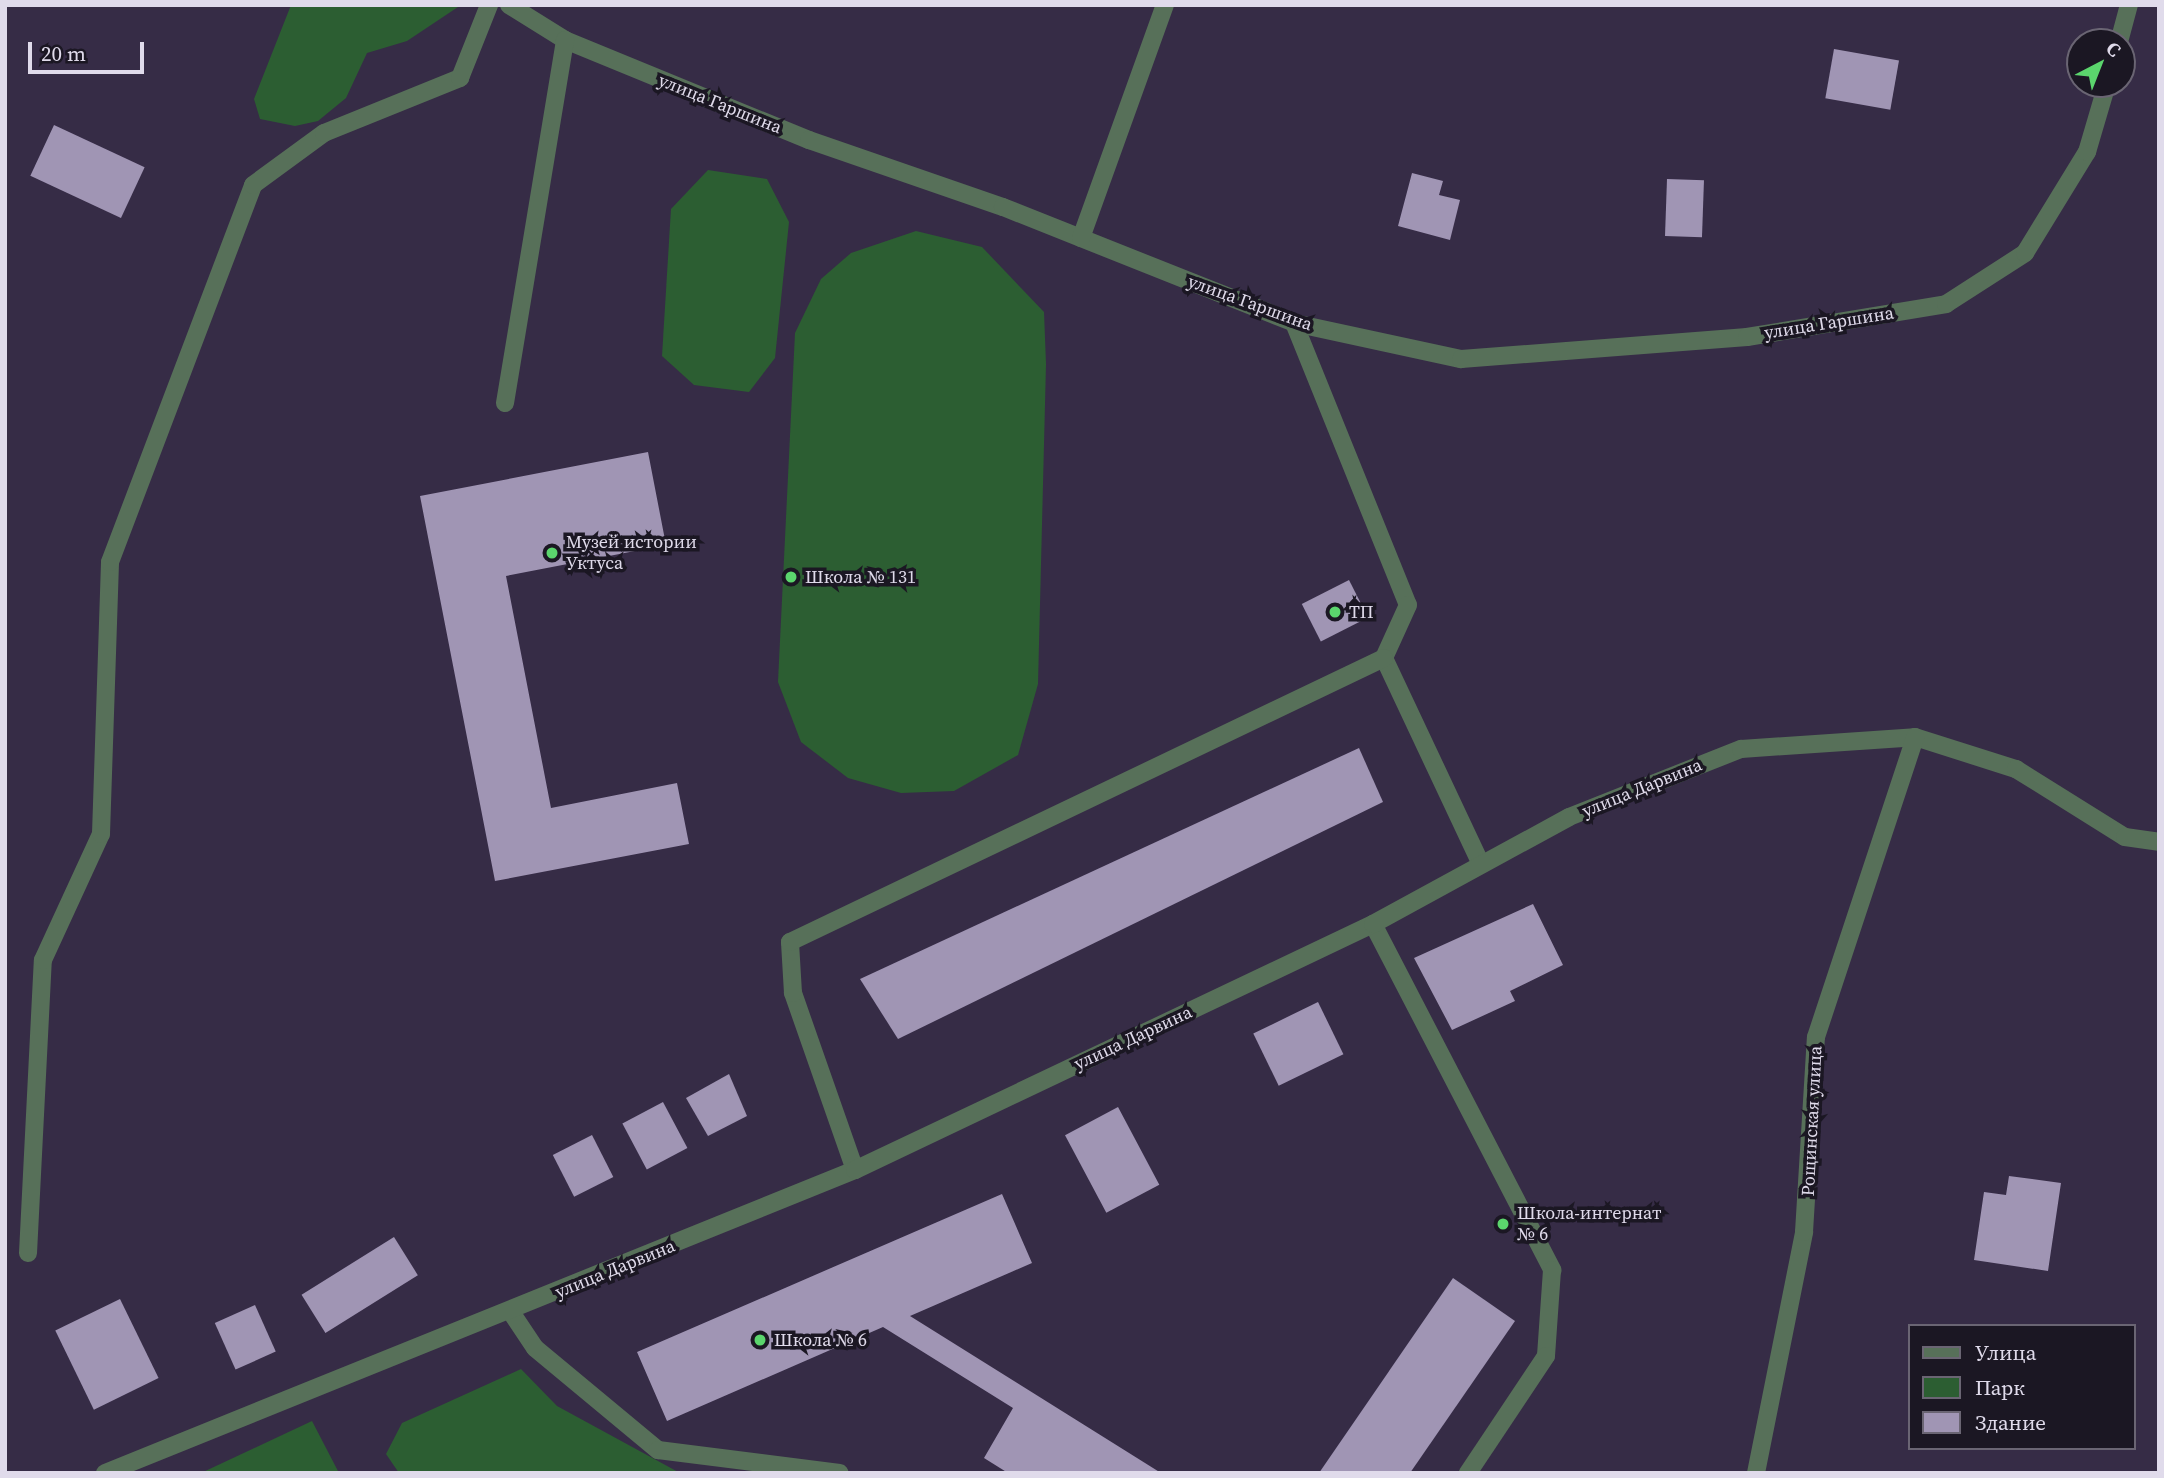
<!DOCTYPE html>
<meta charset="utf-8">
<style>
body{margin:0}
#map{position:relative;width:2164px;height:1478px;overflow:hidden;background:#362c46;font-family:"Source Serif 4",serif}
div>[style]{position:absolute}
.green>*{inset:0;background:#2c5e32}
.building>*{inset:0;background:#a095b4;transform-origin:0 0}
.minor>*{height:18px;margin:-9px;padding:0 9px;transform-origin:9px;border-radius:9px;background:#577059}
.dots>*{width:19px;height:19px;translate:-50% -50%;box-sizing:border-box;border:4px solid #1b1723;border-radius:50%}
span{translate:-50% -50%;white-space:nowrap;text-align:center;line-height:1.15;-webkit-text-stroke:7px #1b1723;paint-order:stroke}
.street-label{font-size:18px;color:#e0dbeb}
.poi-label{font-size:18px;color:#e0dbeb}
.left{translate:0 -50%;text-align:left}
.frame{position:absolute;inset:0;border:7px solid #e0dbeb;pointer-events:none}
.legend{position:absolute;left:1908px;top:1324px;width:228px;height:126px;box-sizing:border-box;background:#1b1723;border:2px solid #6a6573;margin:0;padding:9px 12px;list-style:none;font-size:21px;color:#e0dbeb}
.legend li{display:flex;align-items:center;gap:14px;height:35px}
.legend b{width:35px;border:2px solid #6a6573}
.north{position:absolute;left:2066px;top:28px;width:70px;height:70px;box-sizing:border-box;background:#1b1723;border:2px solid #6a6573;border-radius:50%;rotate:42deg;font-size:19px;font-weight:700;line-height:28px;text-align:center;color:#e0dbeb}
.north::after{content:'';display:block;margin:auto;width:24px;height:32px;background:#5bd56d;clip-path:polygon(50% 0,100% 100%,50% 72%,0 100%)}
.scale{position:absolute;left:28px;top:42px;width:116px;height:32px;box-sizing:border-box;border:4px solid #e0dbeb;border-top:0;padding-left:9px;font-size:21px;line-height:24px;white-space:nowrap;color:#e0dbeb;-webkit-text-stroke:5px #1b1723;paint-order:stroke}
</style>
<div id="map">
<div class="green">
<div style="clip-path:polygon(291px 5px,461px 5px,407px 41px,367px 53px,346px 98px,318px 121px,295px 126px,260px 119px,254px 99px)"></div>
<div style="clip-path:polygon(708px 170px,767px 179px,789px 222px,775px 358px,749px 392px,694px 385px,662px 356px,671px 209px)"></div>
<div style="clip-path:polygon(916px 231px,982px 247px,1044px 312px,1046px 364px,1038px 684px,1018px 755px,954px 791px,901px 793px,848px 778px,801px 742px,778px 682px,795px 333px,821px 279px,851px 253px)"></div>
<div style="clip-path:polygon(521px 1369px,557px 1406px,680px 1473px,399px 1473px,386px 1454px,402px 1423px)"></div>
<div style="clip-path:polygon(312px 1421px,339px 1473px,201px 1473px)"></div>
</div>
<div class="building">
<div style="left:1834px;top:49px;width:66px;height:50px;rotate:10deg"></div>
<div style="left:54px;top:125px;width:100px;height:56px;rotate:25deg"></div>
<div style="clip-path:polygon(1412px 173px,1443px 181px,1439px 195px,1460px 200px,1450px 240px,1398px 226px)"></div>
<div style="left:1667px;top:179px;width:37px;height:57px;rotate:2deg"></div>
<div style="clip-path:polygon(648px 452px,666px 545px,506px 576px,551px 808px,677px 783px,689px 844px,495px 881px,420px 496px)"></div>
<div style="left:1349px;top:580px;width:42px;height:53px;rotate:63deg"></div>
<div style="clip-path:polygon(1359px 748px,1383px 802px,898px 1039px,860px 979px)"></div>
<div style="clip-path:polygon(1533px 904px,1563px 965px,1510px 991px,1515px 1001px,1452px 1030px,1414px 958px)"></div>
<div style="left:1318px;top:1002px;width:58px;height:72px;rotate:64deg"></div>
<div style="clip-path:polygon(729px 1074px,747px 1116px,708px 1136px,686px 1098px)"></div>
<div style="left:663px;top:1102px;width:52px;height:46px;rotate:62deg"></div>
<div style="left:1118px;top:1107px;width:88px;height:60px;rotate:62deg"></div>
<div style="left:592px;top:1135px;width:47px;height:44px;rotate:63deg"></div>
<div style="clip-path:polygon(2009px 1176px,2061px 1183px,2048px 1271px,1974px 1260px,1984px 1192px,2006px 1195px)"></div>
<div style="clip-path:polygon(1002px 1194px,1032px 1263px,910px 1316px,1161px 1473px,1008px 1473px,984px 1458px,1013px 1408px,883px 1327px,667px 1421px,637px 1352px)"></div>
<div style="left:394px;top:1237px;width:45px;height:109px;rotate:58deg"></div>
<div style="clip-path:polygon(1453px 1278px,1515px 1321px,1410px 1473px,1319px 1473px)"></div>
<div style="left:120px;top:1299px;width:88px;height:72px;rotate:64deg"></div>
<div style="left:255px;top:1305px;width:51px;height:44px;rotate:66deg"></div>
</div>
<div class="minor">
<div style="left:509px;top:5px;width:66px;rotate:32deg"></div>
<div style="left:565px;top:40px;width:264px;rotate:22.3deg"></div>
<div style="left:809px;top:140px;width:205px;rotate:19.1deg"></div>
<div style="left:1003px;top:207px;width:313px;rotate:21.7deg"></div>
<div style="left:1294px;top:323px;width:171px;rotate:12.2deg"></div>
<div style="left:1461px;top:359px;width:287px;rotate:-4.4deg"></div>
<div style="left:1747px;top:337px;width:202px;rotate:-9.4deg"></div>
<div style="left:1946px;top:304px;width:94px;rotate:-32.8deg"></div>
<div style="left:2025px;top:253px;width:119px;rotate:-58.5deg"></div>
<div style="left:2087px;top:152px;width:71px;rotate:-73.6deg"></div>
<div style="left:2119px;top:42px;width:38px;rotate:-75deg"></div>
<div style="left:1081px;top:238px;width:248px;rotate:-70.2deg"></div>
<div style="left:1294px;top:323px;width:304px;rotate:68deg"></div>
<div style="left:1408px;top:605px;width:58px;rotate:114.4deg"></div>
<div style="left:1384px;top:658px;width:228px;rotate:64.8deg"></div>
<div style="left:505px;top:403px;width:368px;rotate:-80.6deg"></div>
<div style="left:1373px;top:924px;width:390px;rotate:62.6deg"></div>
<div style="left:1552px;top:1270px;width:86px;rotate:94deg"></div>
<div style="left:1546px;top:1356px;width:141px;rotate:123.7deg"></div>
<div style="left:855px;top:1170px;width:188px;rotate:-109.3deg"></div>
<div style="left:793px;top:993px;width:51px;rotate:-93.4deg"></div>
<div style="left:790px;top:942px;width:658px;rotate:-25.55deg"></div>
<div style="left:28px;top:1253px;width:293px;rotate:-87.1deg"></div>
<div style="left:43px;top:960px;width:139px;rotate:-65.3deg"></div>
<div style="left:101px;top:834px;width:272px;rotate:-88.1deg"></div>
<div style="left:110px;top:562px;width:403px;rotate:-69.2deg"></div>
<div style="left:253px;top:185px;width:88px;rotate:-36.2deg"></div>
<div style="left:324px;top:133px;width:147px;rotate:-22deg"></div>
<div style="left:460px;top:78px;width:79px;rotate:-68.3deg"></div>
<div style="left:511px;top:1312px;width:43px;rotate:56.3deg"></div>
<div style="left:535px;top:1348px;width:160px;rotate:39.7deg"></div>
<div style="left:658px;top:1450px;width:183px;rotate:7.2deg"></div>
<div style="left:105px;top:1473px;width:809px;rotate:-22deg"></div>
<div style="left:855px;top:1170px;width:573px;rotate:-25.4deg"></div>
<div style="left:1373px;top:924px;width:223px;rotate:-28.6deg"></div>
<div style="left:1569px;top:817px;width:185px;rotate:-21.6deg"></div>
<div style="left:1741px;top:749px;width:174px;rotate:-3.9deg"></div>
<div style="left:1915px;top:737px;width:106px;rotate:17.6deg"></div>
<div style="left:2016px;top:769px;width:128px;rotate:32deg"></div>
<div style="left:2125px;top:837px;width:34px;rotate:8deg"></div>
<div style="left:1756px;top:1473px;width:246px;rotate:-78.7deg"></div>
<div style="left:1804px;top:1232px;width:195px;rotate:-86.5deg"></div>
<div style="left:1816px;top:1037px;width:316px;rotate:-71.7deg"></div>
</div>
<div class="dots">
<div style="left:552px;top:553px;background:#5bd56d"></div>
<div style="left:791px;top:577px;background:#5bd56d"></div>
<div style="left:1335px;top:612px;background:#5bd56d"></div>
<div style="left:1503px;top:1224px;background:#5bd56d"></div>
<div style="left:760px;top:1340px;background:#5bd56d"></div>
</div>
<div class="street-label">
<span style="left:720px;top:104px;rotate:22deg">улица Гаршина</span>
<span style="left:1250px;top:303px;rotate:20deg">улица Гаршина</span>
<span style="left:1829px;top:323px;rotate:-9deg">улица Гаршина</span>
<span style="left:1642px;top:788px;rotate:-22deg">улица Дарвина</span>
<span style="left:1133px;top:1038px;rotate:-25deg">улица Дарвина</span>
<span style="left:1812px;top:1121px;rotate:-87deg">Рощинская улица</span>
<span style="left:615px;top:1269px;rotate:-22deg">улица Дарвина</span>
</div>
<div class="poi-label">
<span class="left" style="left:566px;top:553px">Музей истории<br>Уктуса</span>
<span class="left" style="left:805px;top:577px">Школа № 131</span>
<span class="left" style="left:1349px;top:612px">ТП</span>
<span class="left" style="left:1517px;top:1224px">Школа-интернат<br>№ 6</span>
<span class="left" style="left:774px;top:1340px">Школа № 6</span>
</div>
<div class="frame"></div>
<ul class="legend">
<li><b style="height:9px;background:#577059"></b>Улица</li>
<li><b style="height:19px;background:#2c5e32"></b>Парк</li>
<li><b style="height:19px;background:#a095b4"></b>Здание</li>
</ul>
<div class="north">С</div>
<div class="scale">20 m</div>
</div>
